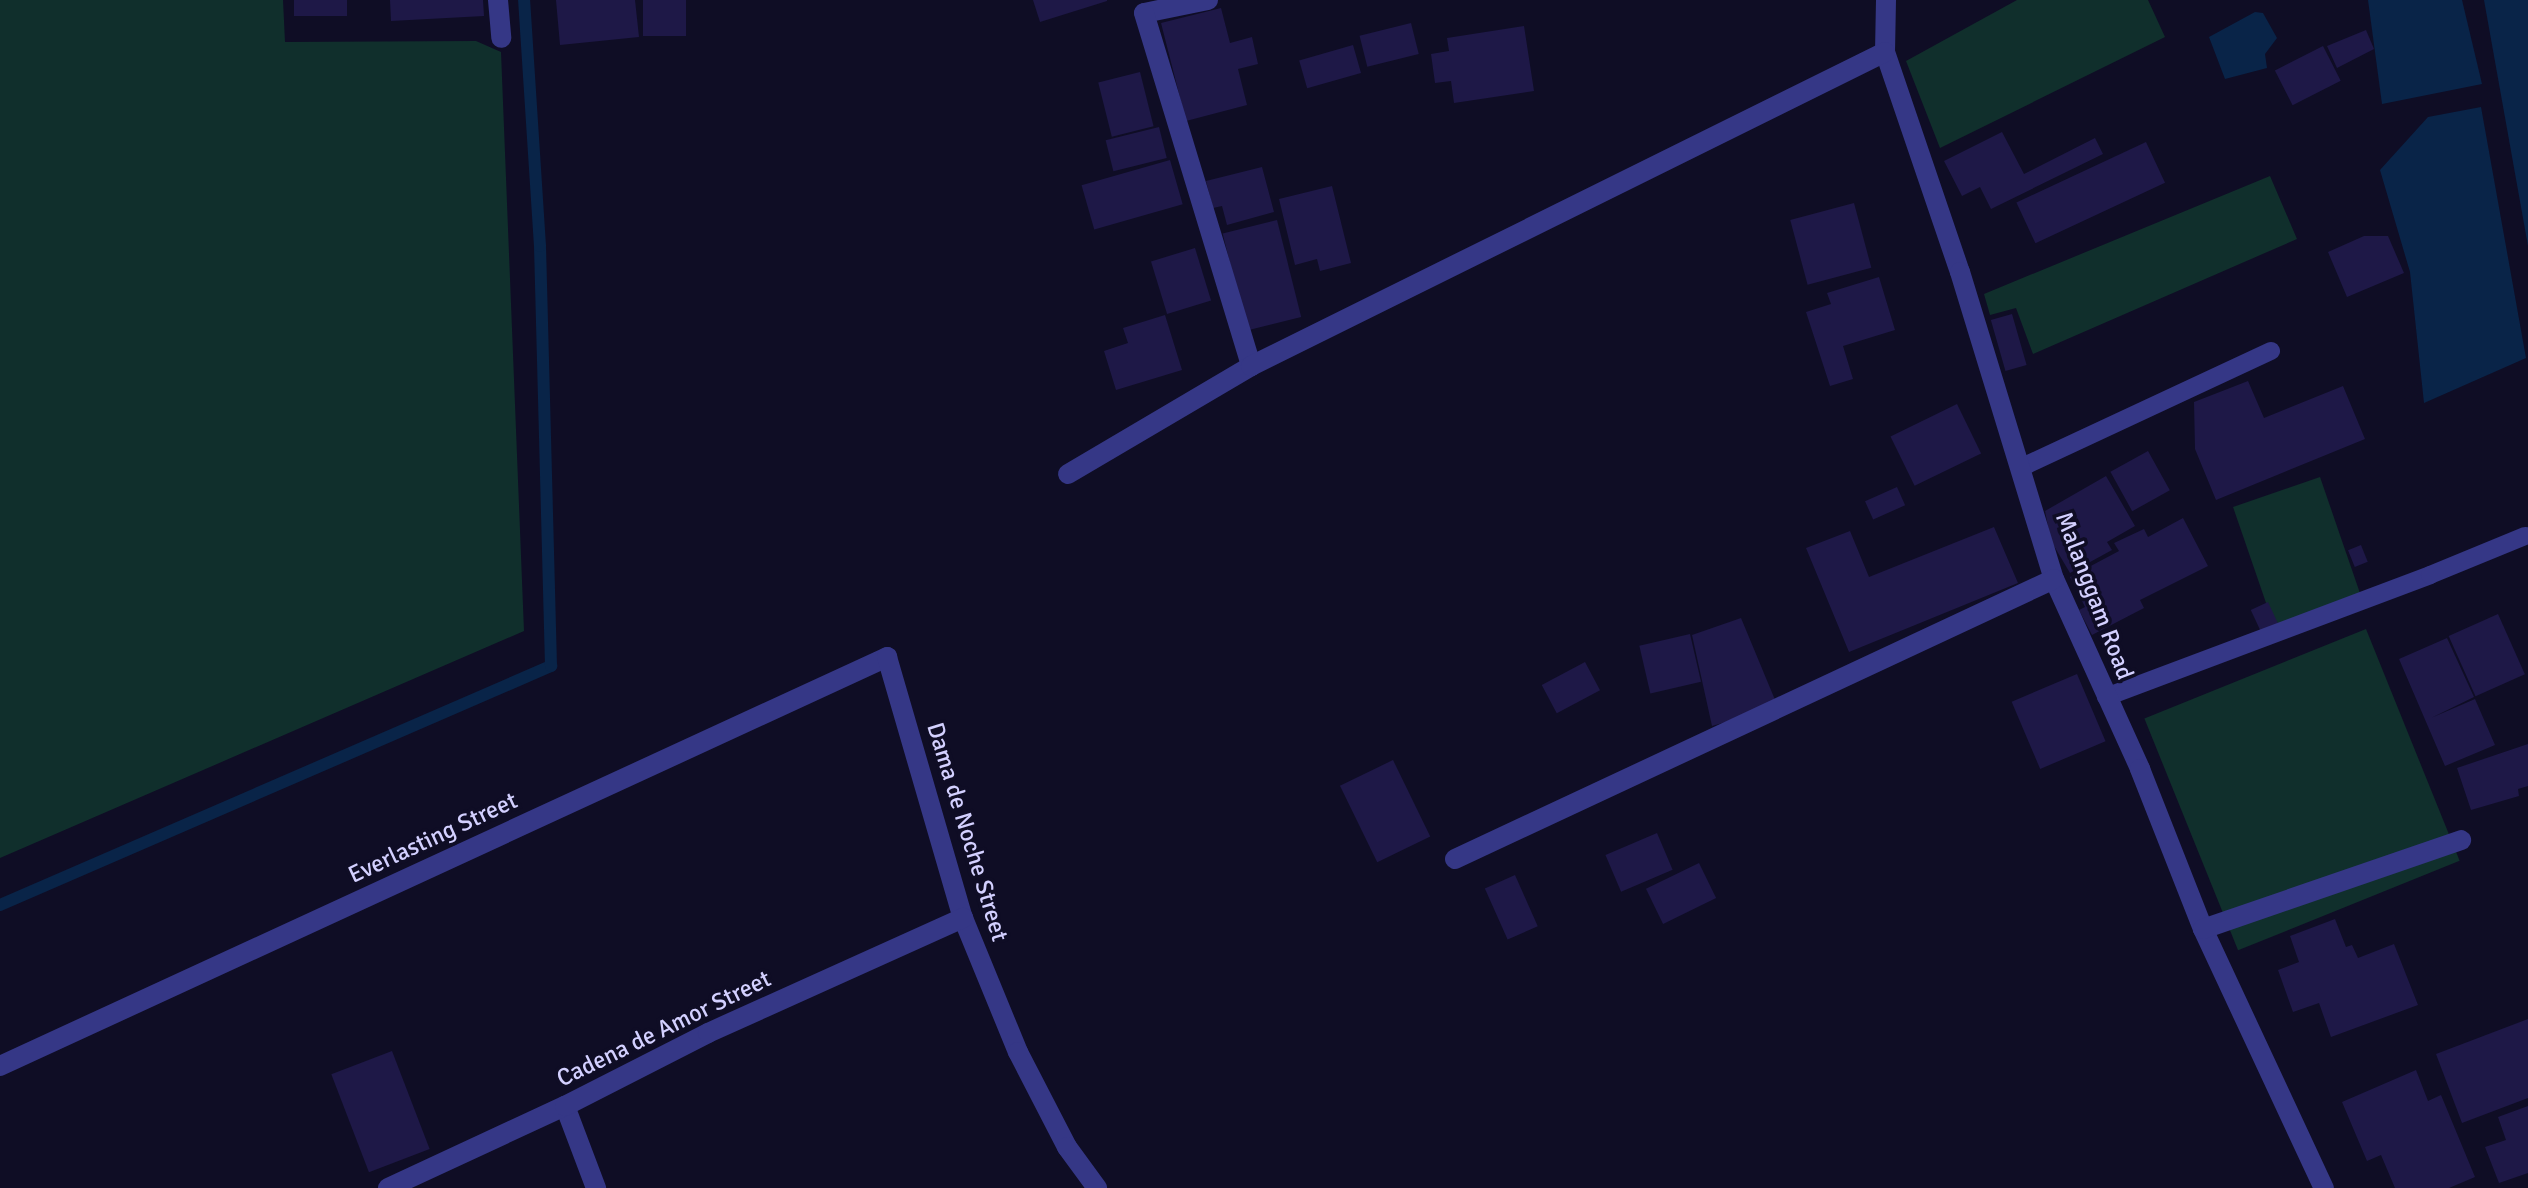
<!DOCTYPE html>
<style>
body{margin:0}
#map{position:relative;width:2528px;height:1188px;overflow:hidden;background:#0f0d25;font-family:Signika,sans-serif}
div>[style]{position:absolute}
.green>*{inset:0;background:#102f2c;transform-origin:0 0}
.water>*{inset:0;background:#092448}
.stream>*{height:12px;margin:-6px;padding:0 6px;transform-origin:6px;border-radius:6px;background:#092448}
.building>*{inset:0;background:#1e1847;transform-origin:0 0}
.lane>*{height:18px;margin:-9px;padding:0 9px;transform-origin:9px;border-radius:9px;background:#353786}
.street>*{height:20px;margin:-10px;padding:0 10px;transform-origin:10px;border-radius:10px;background:#353786}
span{translate:-50% -50%;white-space:nowrap;text-align:center;line-height:1.15;-webkit-text-stroke:7px #0f0d25;paint-order:stroke}
.street-label{font-size:24px;color:#d3d0ff}
</style>
<div id="map">
<div class="green">
<div style="clip-path:polygon(0 0,283px 0,285px 42px,476px 41px,501px 52px,524px 631px,0 858px)"></div>
<div style="clip-path:polygon(2017px 0,2148px 0,2165px 37px,1940px 148px,1906px 61px)"></div>
<div style="clip-path:polygon(2270px 176px,2297px 239px,2033px 354px,2016px 308px,1990px 315px,1984px 294px)"></div>
<div style="left:2320px;top:477px;width:129px;height:92px;rotate:71deg"></div>
<div style="left:2366px;top:629px;width:250px;height:239px;rotate:68deg"></div>
</div>
<div class="water">
<div style="clip-path:polygon(2368px 0,2462px 0,2482px 84px,2382px 104px)"></div>
<div style="clip-path:polygon(2484px 0,2528px 0,2528px 246px)"></div>
<div style="clip-path:polygon(2255px 12px,2263px 13px,2277px 38px,2265px 54px,2267px 68px,2225px 79px,2209px 37px)"></div>
<div style="clip-path:polygon(2481px 107px,2526px 358px,2424px 403px,2410px 272px,2380px 170px,2428px 117px)"></div>
</div>
<div class="stream">
<div style="left:0;top:905px;width:601px;rotate:-23.45deg"></div>
<div style="left:551px;top:666px;width:420px;rotate:-91.5deg"></div>
<div style="left:540px;top:246px;width:247px;rotate:-93.7deg"></div>
</div>
<div class="building">
<div style="left:294px;top:0;width:53px;height:16px"></div>
<div style="clip-path:polygon(390px 0,483px 0,484px 16px,391px 21px)"></div>
<div style="clip-path:polygon(556px 0,635px 0,639px 37px,560px 45px)"></div>
<div style="left:643px;top:0;width:43px;height:36px"></div>
<div style="clip-path:polygon(1033px 0,1107px 0,1107px 1px,1040px 22px)"></div>
<div style="clip-path:polygon(1221px 8px,1230px 43px,1252px 37px,1258px 64px,1238px 69px,1247px 105px,1186px 121px,1161px 23px)"></div>
<div style="left:1411px;top:23px;width:32px;height:53px;rotate:76deg"></div>
<div style="clip-path:polygon(1524px 26px,1534px 91px,1454px 103px,1451px 81px,1435px 83px,1431px 54px,1449px 51px,1447px 38px)"></div>
<div style="clip-path:polygon(2366px 30px,2374px 49px,2337px 68px,2327px 46px)"></div>
<div style="left:1353px;top:45px;width:29px;height:56px;rotate:74deg"></div>
<div style="left:2323px;top:46px;width:39px;height:54px;rotate:63deg"></div>
<div style="left:1140px;top:72px;width:56px;height:43px;rotate:76deg"></div>
<div style="left:1159px;top:127px;width:32px;height:55px;rotate:76deg"></div>
<div style="clip-path:polygon(2002px 132px,2024px 174px,2095px 138px,2103px 154px,1991px 209px,1980px 187px,1962px 196px,1944px 161px)"></div>
<div style="left:2146px;top:142px;width:45px;height:143px;rotate:65deg"></div>
<div style="left:1170px;top:160px;width:46px;height:92px;rotate:74deg"></div>
<div style="clip-path:polygon(1262px 167px,1274px 212px,1227px 225px,1222px 206px,1213px 208px,1206px 181px)"></div>
<div style="clip-path:polygon(1332px 186px,1351px 263px,1320px 271px,1317px 259px,1295px 265px,1279px 199px)"></div>
<div style="left:1854px;top:203px;width:67px;height:66px;rotate:75deg"></div>
<div style="left:1277px;top:220px;width:100px;height:56px;rotate:76deg"></div>
<div style="clip-path:polygon(2364px 236px,2388px 236px,2404px 273px,2347px 297px,2328px 252px)"></div>
<div style="left:1195px;top:248px;width:55px;height:46px;rotate:73deg"></div>
<div style="clip-path:polygon(1879px 277px,1895px 330px,1843px 346px,1853px 379px,1830px 386px,1806px 312px,1831px 304px,1827px 293px)"></div>
<div style="left:2012px;top:314px;width:53px;height:22px;rotate:74deg"></div>
<div style="clip-path:polygon(1165px 315px,1182px 370px,1116px 390px,1104px 351px,1128px 343px,1123px 328px)"></div>
<div style="clip-path:polygon(2248px 381px,2264px 418px,2343px 386px,2365px 439px,2216px 500px,2195px 449px,2194px 402px)"></div>
<div style="left:1957px;top:404px;width:55px;height:74px;rotate:64deg"></div>
<div style="left:2148px;top:451px;width:45px;height:43px;rotate:61deg"></div>
<div style="clip-path:polygon(2106px 476px,2135px 526px,2107px 542px,2112px 550px,2070px 573px,2051px 541px,2045px 511px)"></div>
<div style="left:1897px;top:487px;width:20px;height:35px;rotate:66deg"></div>
<div style="clip-path:polygon(2183px 518px,2208px 566px,2140px 600px,2144px 608px,2092px 635px,2079px 610px,2085px 607px,2070px 577px,2119px 551px,2114px 543px,2144px 529px,2148px 537px)"></div>
<div style="clip-path:polygon(1994px 527px,2018px 583px,1849px 652px,1806px 548px,1850px 531px,1869px 577px)"></div>
<div style="left:2361px;top:545px;width:18px;height:14px;rotate:68deg"></div>
<div style="left:2268px;top:602px;width:29px;height:19px;rotate:65deg"></div>
<div style="left:2498px;top:614px;width:66px;height:54px;rotate:66deg"></div>
<div style="clip-path:polygon(1741px 618px,1778px 707px,1712px 726px,1692px 635px)"></div>
<div style="left:1690px;top:634px;width:49px;height:52px;rotate:77deg"></div>
<div style="clip-path:polygon(2447px 638px,2474px 697px,2431px 718px,2475px 699px,2495px 745px,2445px 766px,2399px 659px)"></div>
<div style="left:1585px;top:662px;width:32px;height:49px;rotate:62deg"></div>
<div style="left:2077px;top:674px;width:73px;height:71px;rotate:67deg"></div>
<div style="clip-path:polygon(2528px 744px,2528px 786px,2518px 789px,2519px 796px,2471px 810px,2457px 768px)"></div>
<div style="left:1393px;top:760px;width:85px;height:59px;rotate:64deg"></div>
<div style="left:1657px;top:833px;width:40px;height:56px;rotate:67deg"></div>
<div style="left:1699px;top:863px;width:39px;height:59px;rotate:64deg"></div>
<div style="left:1515px;top:875px;width:56px;height:33px;rotate:66deg"></div>
<div style="clip-path:polygon(2335px 919px,2346px 947px,2352px 945px,2358px 958px,2394px 944px,2418px 1005px,2331px 1037px,2319px 1003px,2293px 1012px,2278px 970px,2299px 962px,2290px 936px)"></div>
<div style="clip-path:polygon(2528px 1019px,2528px 1098px,2462px 1123px,2436px 1054px)"></div>
<div style="left:392px;top:1051px;width:105px;height:65px;rotate:69deg"></div>
<div style="clip-path:polygon(2416px 1070px,2428px 1101px,2441px 1095px,2475px 1177px,2449px 1188px,2395px 1188px,2381px 1155px,2367px 1161px,2342px 1102px)"></div>
<div style="clip-path:polygon(2528px 1106px,2528px 1173px,2499px 1183px,2485px 1147px,2506px 1140px,2498px 1117px)"></div>
</div>
<div class="lane">
<div style="left:2020px;top:468px;width:277px;rotate:-25deg"></div>
<div style="left:2106px;top:697px;width:346px;rotate:-20.6deg"></div>
<div style="left:2430px;top:575px;width:103px;rotate:-22.3deg"></div>
</div>
<div class="street">
<div style="left:498px;top:0;width:38px;rotate:85deg"></div>
<div style="left:1208px;top:0;width:65px;rotate:168.5deg"></div>
<div style="left:1144px;top:13px;width:369px;rotate:73.1deg"></div>
<div style="left:1886px;top:0;width:52px;rotate:91.1deg"></div>
<div style="left:1885px;top:52px;width:232px;rotate:71.2deg"></div>
<div style="left:1960px;top:272px;width:321px;rotate:73deg"></div>
<div style="left:2054px;top:579px;width:209px;rotate:65.6deg"></div>
<div style="left:2140px;top:769px;width:172px;rotate:68.5deg"></div>
<div style="left:2203px;top:929px;width:286px;rotate:65deg"></div>
<div style="left:1068px;top:474px;width:212px;rotate:-30.5deg"></div>
<div style="left:1251px;top:366px;width:707px;rotate:-26.35deg"></div>
<div style="left:1455px;top:859px;width:661px;rotate:-25.05deg"></div>
<div style="left:2203px;top:929px;width:273px;rotate:-19deg"></div>
<div style="left:0;top:1066px;width:977px;rotate:-24.75deg"></div>
<div style="left:887px;top:657px;width:272px;rotate:73.8deg"></div>
<div style="left:963px;top:918px;width:145px;rotate:67.7deg"></div>
<div style="left:1018px;top:1052px;width:107px;rotate:62.7deg"></div>
<div style="left:1067px;top:1147px;width:51px;rotate:53.8deg"></div>
<div style="left:565px;top:1106px;width:88px;rotate:69.3deg"></div>
<div style="left:388px;top:1188px;width:195px;rotate:-24.9deg"></div>
<div style="left:565px;top:1106px;width:161px;rotate:-27deg"></div>
<div style="left:708px;top:1033px;width:280px;rotate:-24.3deg"></div>
</div>
<div class="street-label">
<span style="left:2094px;top:596px;rotate:69deg">Malanggam Road</span>
<span style="left:967px;top:832px;rotate:73deg">Dama de Noche Street</span>
<span style="left:433px;top:838px;rotate:-25deg">Everlasting Street</span>
<span style="left:664px;top:1029px;rotate:-26deg">Cadena de Amor Street</span>
</div>
</div>
